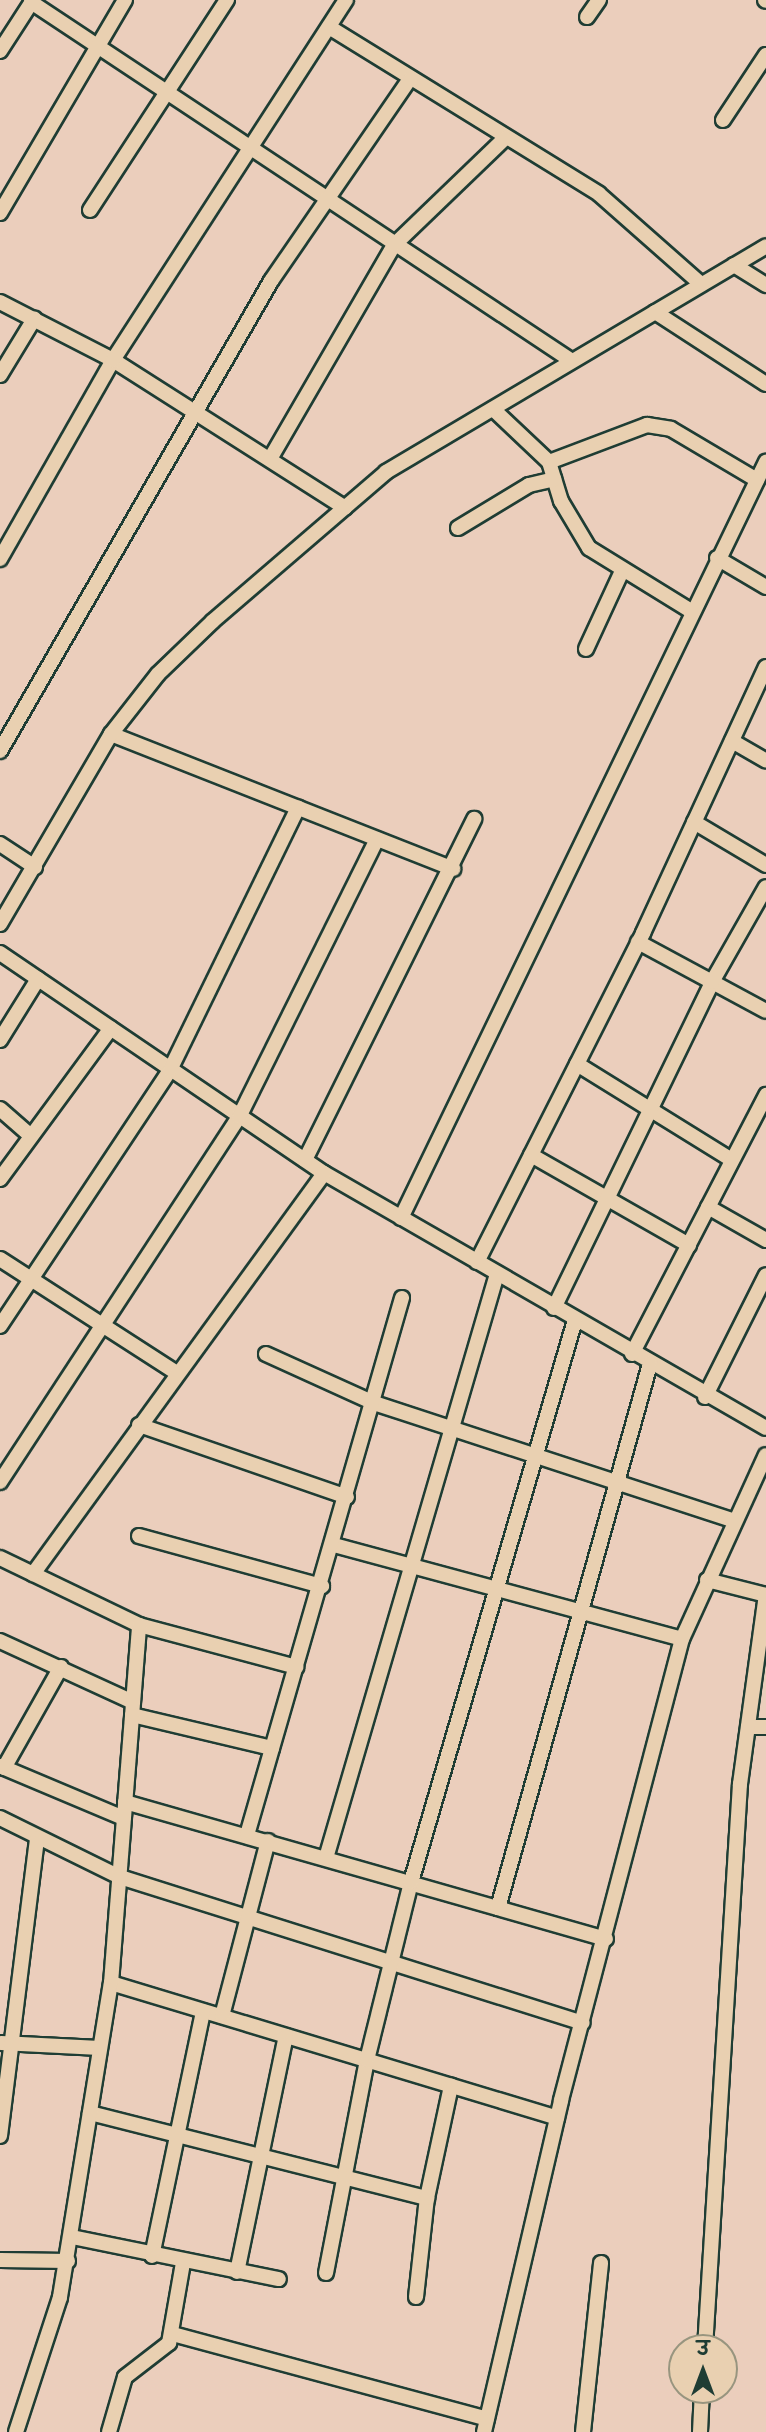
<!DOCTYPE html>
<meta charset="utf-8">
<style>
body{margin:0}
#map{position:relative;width:766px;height:2432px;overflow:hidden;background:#ebcebc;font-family:"Balsamiq Sans","Playpen Sans Deva",sans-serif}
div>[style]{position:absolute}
.roads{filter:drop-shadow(2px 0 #1f3d34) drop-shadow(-2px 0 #1f3d34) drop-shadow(0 2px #1f3d34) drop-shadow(0 -2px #1f3d34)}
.minor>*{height:14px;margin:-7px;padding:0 7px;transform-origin:7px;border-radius:7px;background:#e9d0b1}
span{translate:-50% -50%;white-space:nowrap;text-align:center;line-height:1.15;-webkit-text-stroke:7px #e9d0b1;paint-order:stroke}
.north{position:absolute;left:668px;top:2334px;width:70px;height:70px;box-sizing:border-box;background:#e9d0b1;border:2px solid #98957f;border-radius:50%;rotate:0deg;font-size:19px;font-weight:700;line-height:28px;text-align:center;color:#1f3d34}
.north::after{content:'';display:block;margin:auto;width:24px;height:32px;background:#1f3d34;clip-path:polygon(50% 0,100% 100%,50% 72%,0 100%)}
</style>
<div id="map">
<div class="roads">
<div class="minor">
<div style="left:765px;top:0;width:1px;rotate:45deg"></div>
<div style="left:31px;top:2px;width:649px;rotate:33.57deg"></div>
<div style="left:587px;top:17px;width:21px;rotate:-55deg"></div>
<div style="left:329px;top:27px;width:317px;rotate:31.7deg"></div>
<div style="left:599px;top:194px;width:136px;rotate:41.4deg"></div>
<div style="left:0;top:51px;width:61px;rotate:-57.1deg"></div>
<div style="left:723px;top:120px;width:78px;rotate:-56.5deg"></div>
<div style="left:90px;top:210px;width:251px;rotate:-56.9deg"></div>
<div style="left:0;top:213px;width:247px;rotate:-59.6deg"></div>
<div style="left:734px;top:265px;width:38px;rotate:32deg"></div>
<div style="left:0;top:302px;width:127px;rotate:27.2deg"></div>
<div style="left:113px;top:360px;width:275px;rotate:32.5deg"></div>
<div style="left:655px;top:312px;width:132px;rotate:33deg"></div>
<div style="left:0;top:375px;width:66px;rotate:-58.7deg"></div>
<div style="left:493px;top:409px;width:77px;rotate:43.4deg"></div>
<div style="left:549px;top:462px;width:105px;rotate:-20.7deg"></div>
<div style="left:647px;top:425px;width:24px;rotate:9deg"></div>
<div style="left:671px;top:429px;width:100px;rotate:30.7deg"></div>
<div style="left:270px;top:459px;width:247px;rotate:-59.9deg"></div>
<div style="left:394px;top:245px;width:154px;rotate:-43.9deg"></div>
<div style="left:549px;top:462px;width:41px;rotate:72.9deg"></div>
<div style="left:561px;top:501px;width:55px;rotate:59.2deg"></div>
<div style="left:589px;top:548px;width:120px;rotate:31.7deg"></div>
<div style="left:458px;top:528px;width:83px;rotate:-31.2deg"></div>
<div style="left:529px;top:485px;width:26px;rotate:-13deg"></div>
<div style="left:717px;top:558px;width:57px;rotate:30.6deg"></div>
<div style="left:0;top:559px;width:229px;rotate:-60.4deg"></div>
<div style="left:113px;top:360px;width:429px;rotate:-57.1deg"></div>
<div style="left:586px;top:649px;width:86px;rotate:-65.2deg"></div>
<div style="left:111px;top:734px;width:368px;rotate:21.5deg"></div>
<div style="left:732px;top:741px;width:39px;rotate:30deg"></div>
<div style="left:0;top:751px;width:543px;rotate:-60.03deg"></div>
<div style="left:271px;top:281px;width:244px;rotate:-55.5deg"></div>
<div style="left:694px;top:822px;width:84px;rotate:30.8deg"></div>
<div style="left:0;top:844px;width:42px;rotate:33.3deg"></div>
<div style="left:0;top:924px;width:220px;rotate:-59.7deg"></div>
<div style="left:111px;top:734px;width:76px;rotate:-51.9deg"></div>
<div style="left:158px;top:674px;width:76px;rotate:-43.9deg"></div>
<div style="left:213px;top:621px;width:228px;rotate:-40.7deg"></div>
<div style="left:386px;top:472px;width:442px;rotate:-30.7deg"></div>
<div style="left:638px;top:942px;width:145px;rotate:28.3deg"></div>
<div style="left:0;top:953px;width:392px;rotate:34.2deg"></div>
<div style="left:324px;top:1173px;width:510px;rotate:29.98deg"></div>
<div style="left:0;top:1040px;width:72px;rotate:-58.1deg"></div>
<div style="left:577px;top:1064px;width:182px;rotate:31.8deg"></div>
<div style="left:0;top:1109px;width:41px;rotate:41.1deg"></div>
<div style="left:531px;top:1155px;width:182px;rotate:29.7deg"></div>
<div style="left:305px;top:1160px;width:381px;rotate:-63.6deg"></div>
<div style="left:0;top:1179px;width:187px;rotate:-53.7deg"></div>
<div style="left:708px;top:1207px;width:67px;rotate:29.6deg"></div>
<div style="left:401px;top:1218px;width:840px;rotate:-64.23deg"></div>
<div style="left:0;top:1259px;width:211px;rotate:32.8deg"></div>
<div style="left:477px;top:1262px;width:369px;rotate:-63.2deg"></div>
<div style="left:643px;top:933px;width:293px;rotate:-65.2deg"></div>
<div style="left:554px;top:1308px;width:362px;rotate:-64.1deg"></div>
<div style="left:712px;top:982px;width:109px;rotate:-60.4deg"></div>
<div style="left:0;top:1326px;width:307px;rotate:-56.4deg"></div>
<div style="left:170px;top:1070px;width:292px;rotate:-64deg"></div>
<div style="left:266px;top:1354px;width:119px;rotate:24.4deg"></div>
<div style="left:374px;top:1403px;width:377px;rotate:18.1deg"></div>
<div style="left:632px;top:1354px;width:292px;rotate:-62.6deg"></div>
<div style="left:705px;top:1397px;width:136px;rotate:-63.4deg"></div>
<div style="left:139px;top:1425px;width:220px;rotate:19.1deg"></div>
<div style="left:0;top:1482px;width:436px;rotate:-56.8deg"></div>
<div style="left:239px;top:1117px;width:310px;rotate:-63.6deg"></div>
<div style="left:139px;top:1536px;width:190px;rotate:15.3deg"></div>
<div style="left:334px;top:1545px;width:360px;rotate:15.1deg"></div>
<div style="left:0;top:1558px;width:154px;rotate:25.7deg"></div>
<div style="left:139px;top:1625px;width:163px;rotate:14.9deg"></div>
<div style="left:33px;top:1574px;width:495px;rotate:-54deg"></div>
<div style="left:707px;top:1580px;width:61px;rotate:14.3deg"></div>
<div style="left:0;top:1641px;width:146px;rotate:24.6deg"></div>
<div style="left:132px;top:1715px;width:144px;rotate:13.3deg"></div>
<div style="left:748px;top:1727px;width:18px"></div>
<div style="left:0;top:1766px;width:134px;rotate:22.8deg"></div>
<div style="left:4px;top:1768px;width:116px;rotate:-60.6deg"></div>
<div style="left:125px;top:1802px;width:500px;rotate:15.9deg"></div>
<div style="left:0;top:1818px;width:134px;rotate:26.2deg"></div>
<div style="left:120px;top:1877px;width:485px;rotate:17.5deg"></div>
<div style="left:247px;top:1835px;width:559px;rotate:-73.9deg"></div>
<div style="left:326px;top:1858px;width:609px;rotate:-73.68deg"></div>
<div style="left:498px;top:1908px;width:565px;rotate:-74.39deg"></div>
<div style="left:111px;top:1983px;width:466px;rotate:16.8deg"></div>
<div style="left:222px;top:2016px;width:181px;rotate:-75.3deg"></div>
<div style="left:1px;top:2043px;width:99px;rotate:2.9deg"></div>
<div style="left:90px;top:2113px;width:348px;rotate:14.2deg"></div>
<div style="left:0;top:2136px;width:300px;rotate:-82.9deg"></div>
<div style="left:72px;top:2237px;width:211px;rotate:11.5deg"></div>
<div style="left:152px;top:2256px;width:250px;rotate:-78.2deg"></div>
<div style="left:0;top:2260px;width:68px;rotate:0.8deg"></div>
<div style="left:237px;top:2272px;width:241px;rotate:-78.3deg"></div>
<div style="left:326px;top:2273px;width:217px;rotate:-79.1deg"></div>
<div style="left:367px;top:2060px;width:183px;rotate:-76.1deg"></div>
<div style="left:411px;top:1882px;width:585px;rotate:-73.73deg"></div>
<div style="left:416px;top:2297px;width:100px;rotate:-83.7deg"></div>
<div style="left:427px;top:2198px;width:115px;rotate:-77.9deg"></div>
<div style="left:173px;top:2334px;width:325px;rotate:15.1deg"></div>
<div style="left:705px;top:2348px;width:565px;rotate:-86.45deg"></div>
<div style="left:740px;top:1784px;width:191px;rotate:-82.2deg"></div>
<div style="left:16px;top:2432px;width:142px;rotate:-71.9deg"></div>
<div style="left:60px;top:2297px;width:318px;rotate:-80.8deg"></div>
<div style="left:111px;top:1983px;width:359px;rotate:-85.5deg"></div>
<div style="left:109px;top:2432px;width:57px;rotate:-73.8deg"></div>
<div style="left:125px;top:2377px;width:56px;rotate:-37.7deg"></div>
<div style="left:169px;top:2343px;width:81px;rotate:-80.1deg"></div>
<div style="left:484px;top:2432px;width:341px;rotate:-76.9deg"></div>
<div style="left:561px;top:2100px;width:477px;rotate:-75.3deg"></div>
<div style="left:682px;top:1639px;width:202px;rotate:-65.5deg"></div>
<div style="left:583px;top:2432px;width:170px;rotate:-83.9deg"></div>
<div style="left:700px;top:2432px;width:42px;rotate:-87.3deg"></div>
</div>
</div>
<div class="north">उ</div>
</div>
